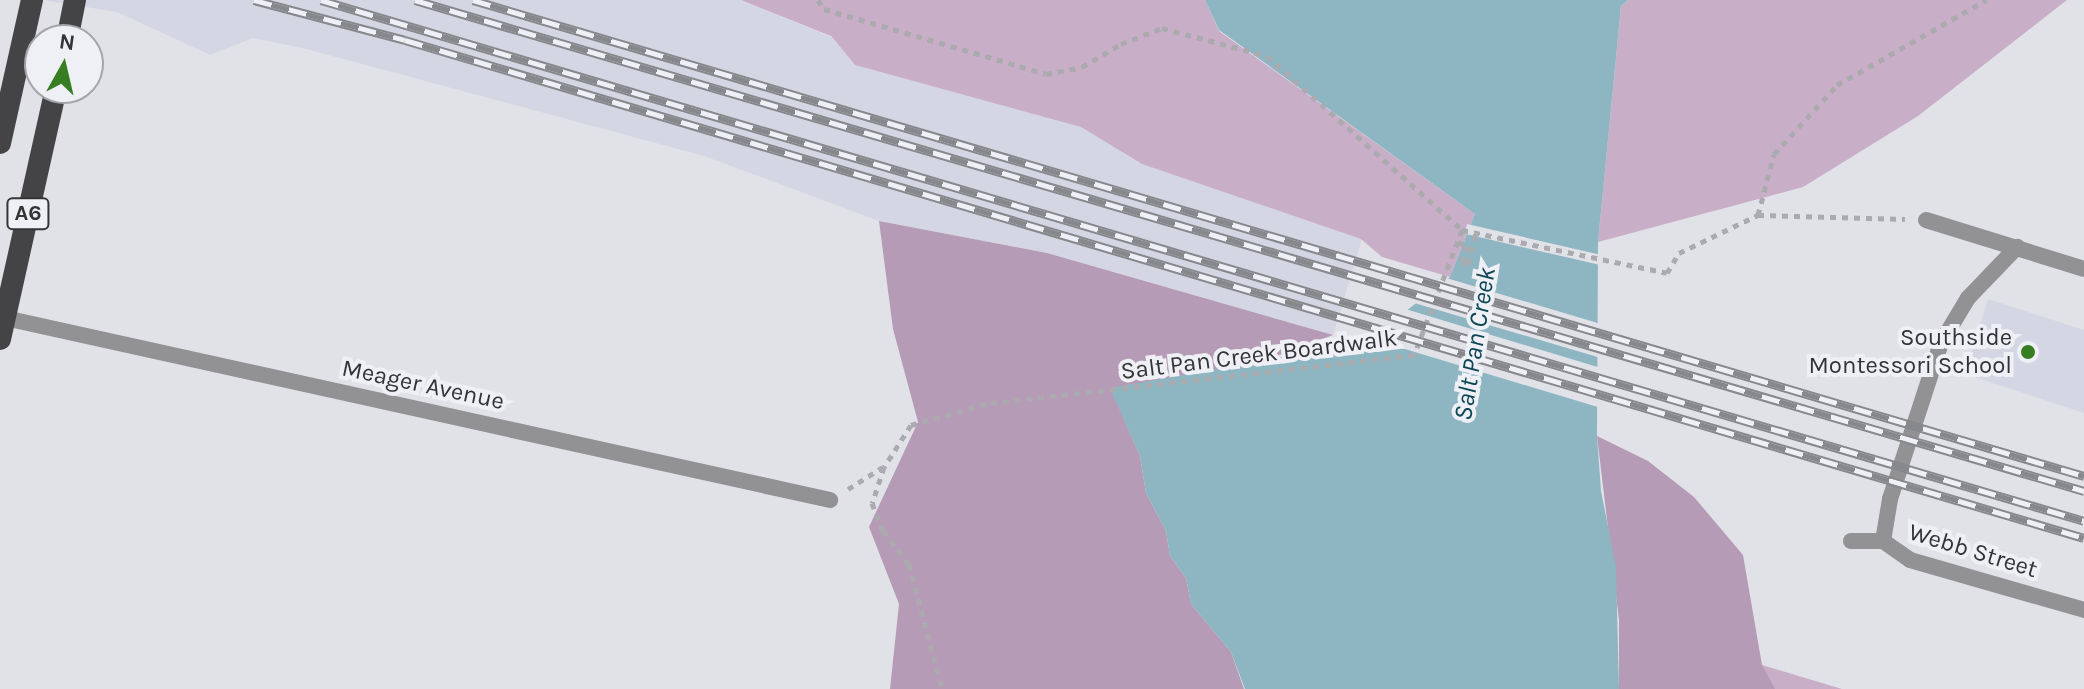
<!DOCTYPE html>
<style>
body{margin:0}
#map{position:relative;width:2084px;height:689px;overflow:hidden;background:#e1e2e8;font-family:Karla,sans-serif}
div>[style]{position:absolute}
.built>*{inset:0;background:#d4d7e3}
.green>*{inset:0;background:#c8aec7}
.forest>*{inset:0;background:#b59bb5}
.water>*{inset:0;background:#8db5c2}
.pier>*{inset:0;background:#e1e2e8;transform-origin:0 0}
.path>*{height:5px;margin-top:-2.5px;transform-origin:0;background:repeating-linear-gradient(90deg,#aaaaaf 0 6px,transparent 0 12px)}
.minor>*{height:16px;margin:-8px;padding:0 8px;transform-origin:8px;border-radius:8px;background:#929193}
.trunk>*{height:22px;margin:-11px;padding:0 11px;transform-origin:11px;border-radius:11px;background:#444447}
.rail>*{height:9px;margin-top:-4.5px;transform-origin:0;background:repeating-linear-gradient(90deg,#eef0f5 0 18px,#87888c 0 36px);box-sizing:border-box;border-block:2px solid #87888c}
.dots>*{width:22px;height:22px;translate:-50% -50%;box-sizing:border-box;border:4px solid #eef0f5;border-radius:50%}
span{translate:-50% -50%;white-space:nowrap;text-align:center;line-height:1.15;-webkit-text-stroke:8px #eef0f5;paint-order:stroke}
.shield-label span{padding:2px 6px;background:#eef0f5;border:2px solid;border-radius:6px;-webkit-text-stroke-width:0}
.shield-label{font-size:22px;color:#343436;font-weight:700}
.poi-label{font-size:24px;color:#343436}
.right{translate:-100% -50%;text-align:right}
.street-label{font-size:24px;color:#343436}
.water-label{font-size:26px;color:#0e4857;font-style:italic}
.north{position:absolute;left:24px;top:24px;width:80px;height:80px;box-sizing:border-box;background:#eef0f5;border:2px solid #a4a5a9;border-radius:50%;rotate:8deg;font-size:22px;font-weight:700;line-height:32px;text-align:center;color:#343436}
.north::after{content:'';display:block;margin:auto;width:28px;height:36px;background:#377d21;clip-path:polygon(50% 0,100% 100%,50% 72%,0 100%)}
</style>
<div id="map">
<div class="built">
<div style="clip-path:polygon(42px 0,741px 0,831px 37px,855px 65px,1081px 127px,1142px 164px,1362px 239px,1333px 335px,1047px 253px,879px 221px,704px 156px,306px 49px,253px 38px,210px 55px,117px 12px)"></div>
<div style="clip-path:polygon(1988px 299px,2084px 330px,2084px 413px,1965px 374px)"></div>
</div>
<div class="green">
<div style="clip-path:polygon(741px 0,1205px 0,1219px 31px,1475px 214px,1450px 277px,1382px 257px,1361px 239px,1142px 164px,1081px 127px,855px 65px,831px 36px)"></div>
<div style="clip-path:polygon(1628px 0,2067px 0,1918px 116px,1803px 187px,1598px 242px,1621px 6px)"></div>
<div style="clip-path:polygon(1762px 665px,1842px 689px,1762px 689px)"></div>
</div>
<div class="forest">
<div style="clip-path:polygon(879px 221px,1047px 253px,1333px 335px,1247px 367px,1111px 389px,1140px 456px,1146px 493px,1166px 531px,1170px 556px,1186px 578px,1191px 604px,1231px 652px,1244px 689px,890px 689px,899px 604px,869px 527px,918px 422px,893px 329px)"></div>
<div style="clip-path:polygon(1597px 436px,1648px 461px,1694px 497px,1743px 555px,1762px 665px,1775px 689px,1619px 689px,1619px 620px)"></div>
</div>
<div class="water">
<div style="clip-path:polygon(1205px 0,1628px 0,1621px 6px,1598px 242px,1597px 436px,1601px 491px,1616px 567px,1619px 689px,1245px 689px,1231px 652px,1191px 604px,1186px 578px,1170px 556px,1166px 531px,1146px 493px,1140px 456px,1110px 388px,1366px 342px,1450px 277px,1475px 214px,1219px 30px)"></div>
</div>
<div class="pier">
<div style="left:1467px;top:224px;width:138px;height:10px;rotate:13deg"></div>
<div style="clip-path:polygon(1443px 277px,1601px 324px,1601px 358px,1411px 302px)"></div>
<div style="clip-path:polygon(1402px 308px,1601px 368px,1601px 408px,1365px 337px)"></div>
</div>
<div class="path">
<div style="left:818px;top:0;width:11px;rotate:56deg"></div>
<div style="left:824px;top:9px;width:231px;rotate:16.3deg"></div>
<div style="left:1046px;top:74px;width:37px;rotate:-11deg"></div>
<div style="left:1082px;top:67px;width:45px;rotate:-30.5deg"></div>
<div style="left:1121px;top:44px;width:44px;rotate:-21.3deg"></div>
<div style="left:1162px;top:28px;width:109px;rotate:14.9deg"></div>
<div style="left:1267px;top:56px;width:261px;rotate:41.7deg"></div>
<div style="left:1462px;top:230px;width:134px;rotate:111deg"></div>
<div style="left:1414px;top:355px;width:431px;rotate:173.5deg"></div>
<div style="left:986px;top:404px;width:78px;rotate:164.4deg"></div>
<div style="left:911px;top:425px;width:50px;rotate:122.7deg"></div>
<div style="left:884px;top:467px;width:38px;rotate:108deg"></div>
<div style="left:872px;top:503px;width:30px;rotate:69deg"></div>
<div style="left:883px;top:531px;width:42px;rotate:51.8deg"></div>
<div style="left:909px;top:564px;width:129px;rotate:75.2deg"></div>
<div style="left:1758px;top:215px;width:63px;rotate:-75.3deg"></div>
<div style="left:1774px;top:154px;width:93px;rotate:-47.6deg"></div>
<div style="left:1837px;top:85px;width:172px;rotate:-29.7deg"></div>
<div style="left:1462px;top:230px;width:209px;rotate:11.8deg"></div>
<div style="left:1667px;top:273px;width:23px;rotate:-59deg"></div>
<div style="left:1679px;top:253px;width:88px;rotate:-25.7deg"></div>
<div style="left:1758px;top:215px;width:147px;rotate:1.6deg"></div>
<div style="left:1458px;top:242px;width:9px;rotate:21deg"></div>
<div style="left:1466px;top:245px;width:17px;rotate:103deg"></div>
<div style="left:1462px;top:262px;width:6px;rotate:18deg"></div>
<div style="left:1468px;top:264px;width:32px;rotate:-76deg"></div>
<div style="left:848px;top:489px;width:41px;rotate:-32.2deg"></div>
</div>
<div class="minor">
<div style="left:1926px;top:220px;width:165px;rotate:17.2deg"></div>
<div style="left:5px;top:318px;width:845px;rotate:12.44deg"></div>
<div style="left:1851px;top:541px;width:32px"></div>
<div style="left:1883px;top:541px;width:43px;rotate:-80.5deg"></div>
<div style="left:1890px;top:499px;width:164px;rotate:-71.9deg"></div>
<div style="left:1941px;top:343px;width:52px;rotate:-59deg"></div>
<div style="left:1968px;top:298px;width:71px;rotate:-46.1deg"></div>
<div style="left:1883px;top:541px;width:33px;rotate:35deg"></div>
<div style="left:1910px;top:560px;width:181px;rotate:16deg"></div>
</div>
<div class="trunk">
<div style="left:67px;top:40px;width:41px;rotate:-78.7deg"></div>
<div style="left:0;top:143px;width:147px;rotate:-77.4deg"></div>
<div style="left:0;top:339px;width:257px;rotate:-77.4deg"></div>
</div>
<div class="rail">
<div style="left:254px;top:0;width:156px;rotate:14.8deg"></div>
<div style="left:405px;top:40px;width:1751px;rotate:16.52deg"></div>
<div style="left:321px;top:0;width:1838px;rotate:16.46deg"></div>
<div style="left:415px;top:0;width:1740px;rotate:16.39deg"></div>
<div style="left:473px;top:0;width:1680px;rotate:16.46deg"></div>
</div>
<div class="dots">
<div style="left:2028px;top:352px;background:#377d21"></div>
</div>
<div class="shield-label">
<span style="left:28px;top:214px">A6</span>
</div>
<div class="poi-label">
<span class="right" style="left:2012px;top:352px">Southside<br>Montessori School</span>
</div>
<div class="street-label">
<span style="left:1259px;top:355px;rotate:-7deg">Salt Pan Creek Boardwalk</span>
<span style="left:423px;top:385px;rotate:12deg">Meager Avenue</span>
<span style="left:1973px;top:551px;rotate:17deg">Webb Street</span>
</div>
<div class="water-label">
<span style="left:1475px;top:344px;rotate:-81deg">Salt Pan Creek</span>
</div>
<div class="north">N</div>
</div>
